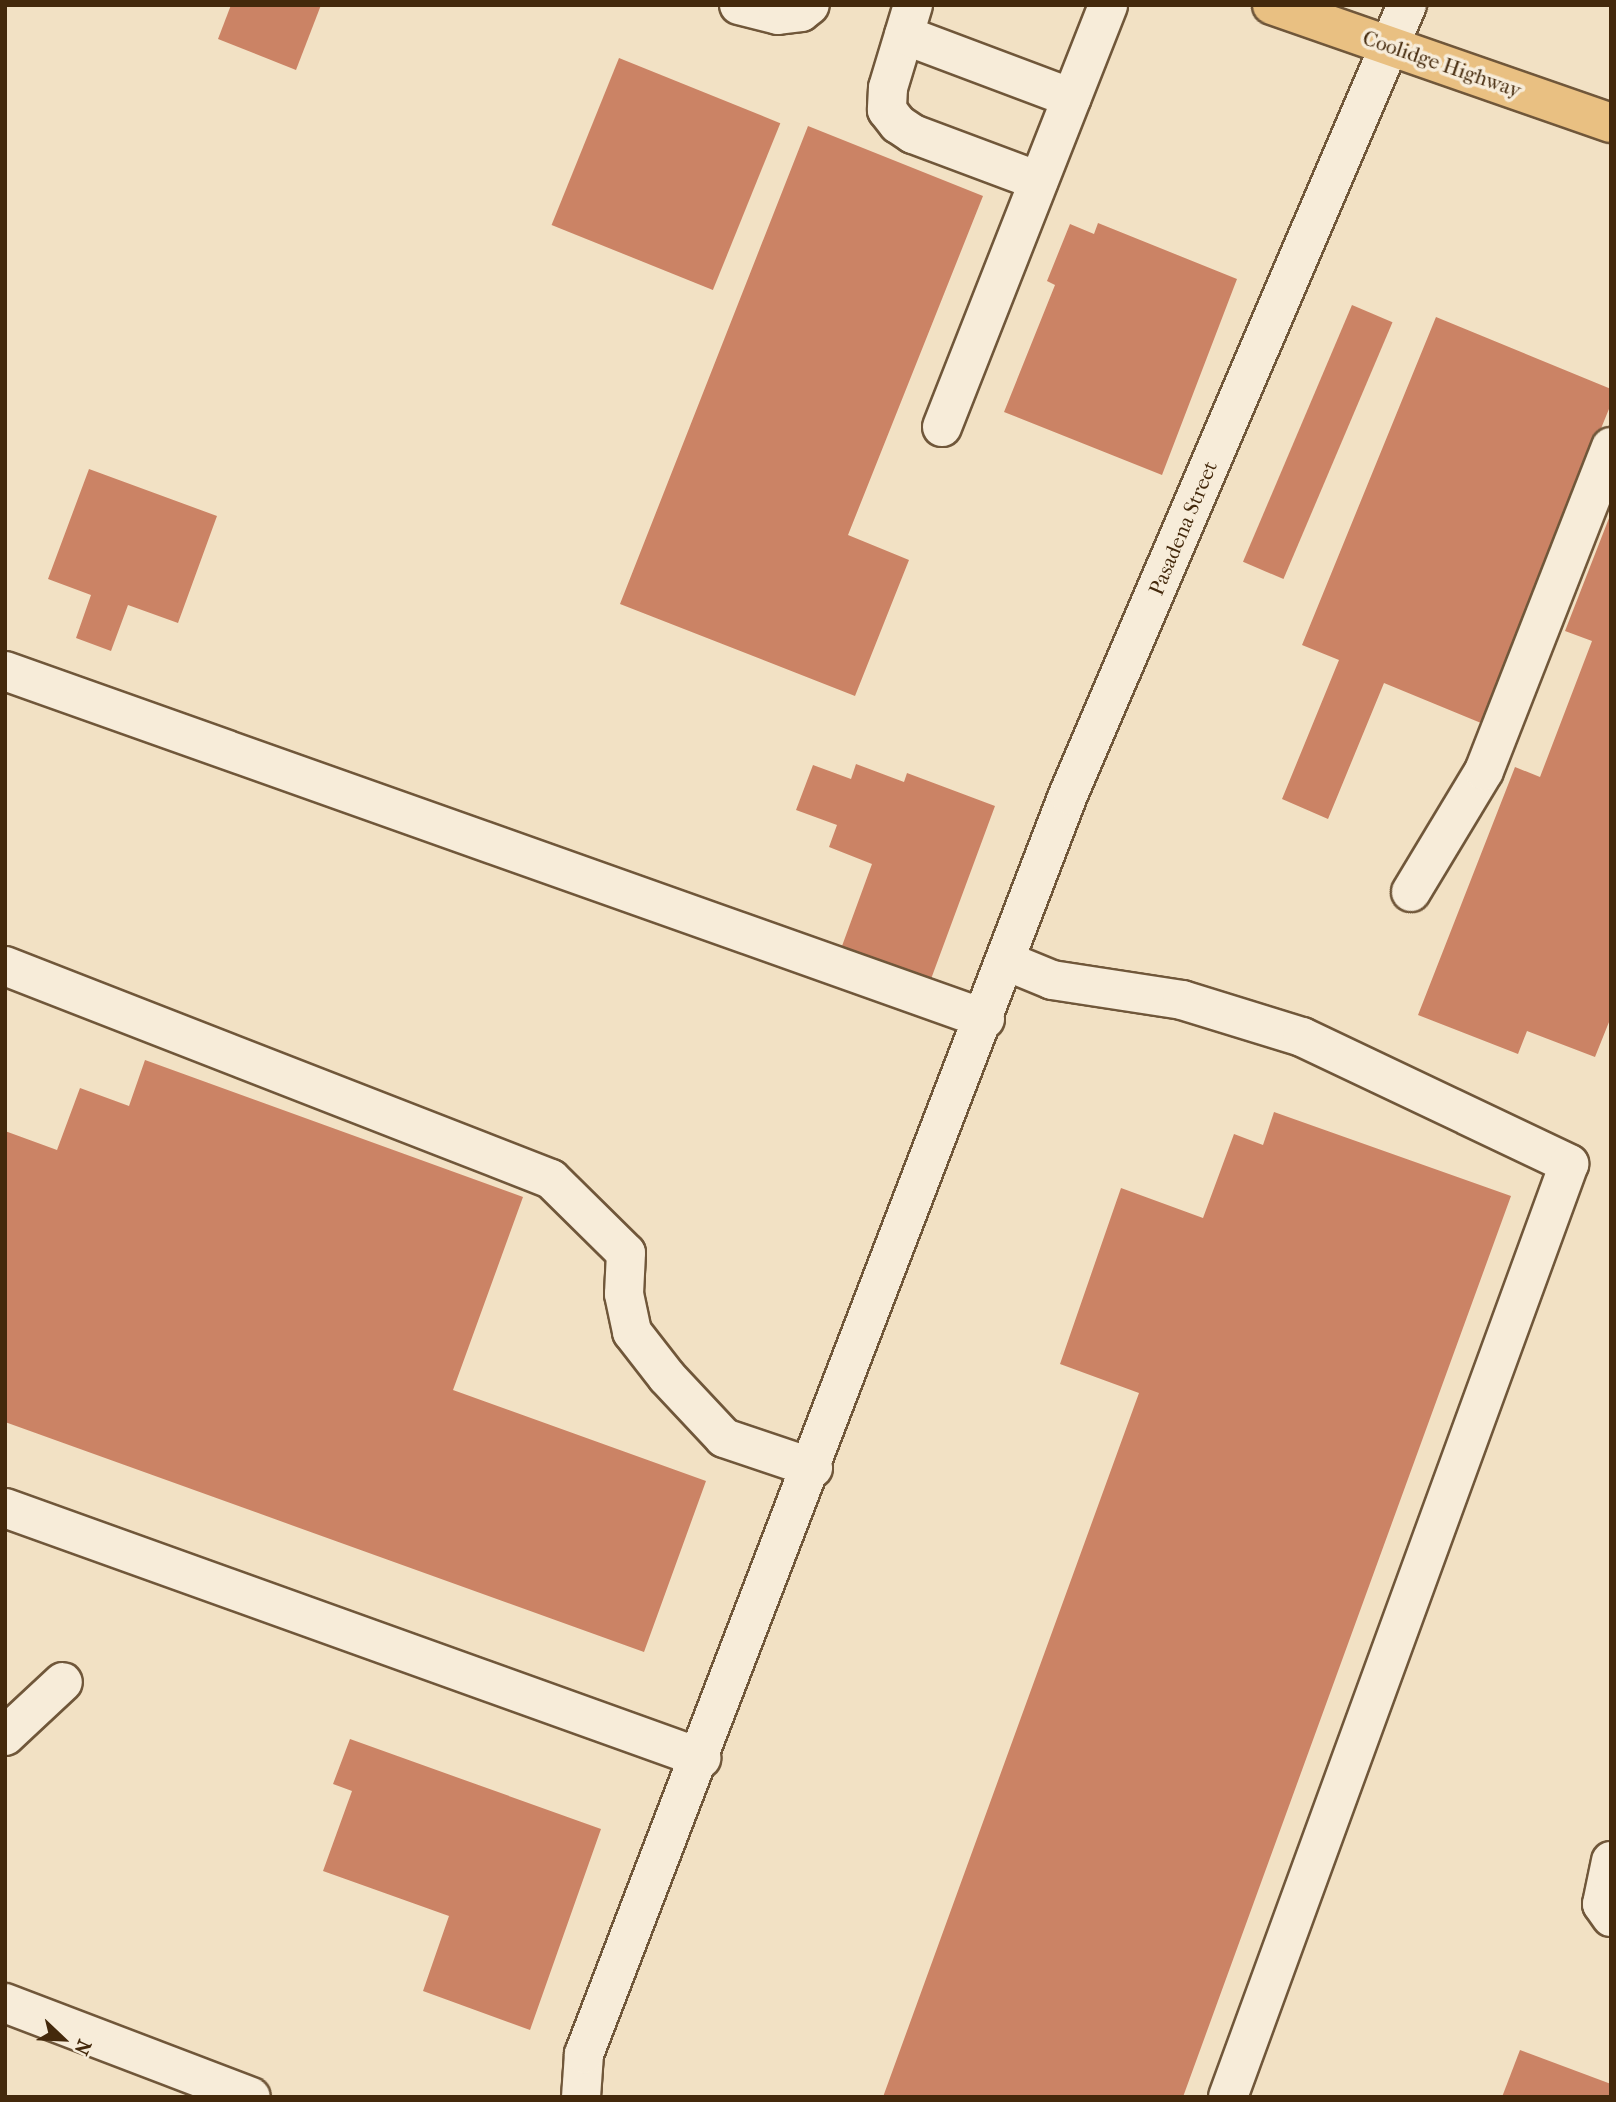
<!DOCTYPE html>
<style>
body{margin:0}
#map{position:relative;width:1616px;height:2102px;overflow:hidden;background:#f2e1c4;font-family:"IM FELL French Canon",serif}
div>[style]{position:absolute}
.building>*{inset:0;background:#cb8365;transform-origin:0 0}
.roads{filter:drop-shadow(2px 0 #70573a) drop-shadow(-2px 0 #70573a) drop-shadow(0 2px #70573a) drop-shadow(0 -2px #70573a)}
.minor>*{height:38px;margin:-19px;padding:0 19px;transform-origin:19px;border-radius:19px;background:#f7ecd9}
.major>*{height:38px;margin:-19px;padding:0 19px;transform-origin:19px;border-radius:19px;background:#e9c082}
span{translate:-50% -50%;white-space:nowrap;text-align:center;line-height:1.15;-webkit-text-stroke:7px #f7ecd9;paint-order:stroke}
.street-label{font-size:21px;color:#44290c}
.frame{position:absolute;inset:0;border:7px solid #44290c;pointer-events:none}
.north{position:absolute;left:28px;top:2004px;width:70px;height:70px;-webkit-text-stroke:5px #f7ecd9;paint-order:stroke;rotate:113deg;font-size:19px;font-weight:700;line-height:28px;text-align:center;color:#44290c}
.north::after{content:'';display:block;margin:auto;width:24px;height:32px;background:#44290c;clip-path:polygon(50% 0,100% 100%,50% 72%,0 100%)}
</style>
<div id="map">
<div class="building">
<div style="clip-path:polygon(231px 5px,321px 5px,296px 70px,218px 39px)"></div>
<div style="left:619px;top:58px;width:174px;height:180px;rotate:22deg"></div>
<div style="clip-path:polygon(808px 126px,983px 196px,848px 535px,909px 560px,855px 696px,620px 604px)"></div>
<div style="clip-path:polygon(1098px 223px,1237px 279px,1162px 475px,1004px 412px,1055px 285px,1047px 281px,1070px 224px,1094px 234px)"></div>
<div style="left:1352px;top:305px;width:44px;height:279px;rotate:23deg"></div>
<div style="clip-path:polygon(1436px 317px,1611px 389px,1611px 404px,1481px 723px,1384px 683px,1328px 819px,1282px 799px,1339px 660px,1302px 645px)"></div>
<div style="clip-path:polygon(89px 469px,217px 516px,178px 623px,128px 605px,111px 651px,76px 638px,91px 595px,48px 579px)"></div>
<div style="clip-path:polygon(1611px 513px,1611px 1017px,1595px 1057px,1527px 1031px,1518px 1054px,1418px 1015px,1515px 767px,1540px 777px,1592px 641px,1565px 631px)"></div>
<div style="clip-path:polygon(856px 764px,904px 782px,907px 773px,995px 806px,931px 979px,842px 946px,872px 864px,829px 847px,837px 825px,796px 810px,813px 765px,851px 779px)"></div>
<div style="clip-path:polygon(145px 1060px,523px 1197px,453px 1390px,706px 1481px,644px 1652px,5px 1422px,5px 1131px,57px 1150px,80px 1088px,129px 1106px)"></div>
<div style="clip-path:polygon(1274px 1112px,1511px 1196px,1183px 2097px,883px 2097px,1139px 1393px,1060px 1364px,1121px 1188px,1203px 1218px,1234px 1134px,1263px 1145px)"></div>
<div style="clip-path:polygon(350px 1739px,601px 1829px,530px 2030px,423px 1991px,449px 1916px,323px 1871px,352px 1791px,333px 1784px)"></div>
<div style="clip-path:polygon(1520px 2050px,1611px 2084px,1611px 2097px,1502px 2097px)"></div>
</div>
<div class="roads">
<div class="minor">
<div style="left:739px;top:5px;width:40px;rotate:14.4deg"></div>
<div style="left:778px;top:15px;width:23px;rotate:-7deg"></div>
<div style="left:801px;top:12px;width:11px;rotate:-38deg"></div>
<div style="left:913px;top:5px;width:87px;rotate:106.8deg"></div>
<div style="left:888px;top:88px;width:22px;rotate:93deg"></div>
<div style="left:887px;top:110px;width:18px;rotate:52deg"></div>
<div style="left:898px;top:124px;width:18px;rotate:34deg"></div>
<div style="left:913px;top:134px;width:134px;rotate:20.5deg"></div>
<div style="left:904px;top:35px;width:179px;rotate:20.6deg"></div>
<div style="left:942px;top:427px;width:453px;rotate:-68.5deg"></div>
<div style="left:5px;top:671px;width:1040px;rotate:19.55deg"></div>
<div style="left:1411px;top:892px;width:141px;rotate:-58.9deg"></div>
<div style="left:1484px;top:771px;width:348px;rotate:-68.6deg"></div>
<div style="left:1006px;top:961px;width:50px;rotate:22.4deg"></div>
<div style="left:1052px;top:980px;width:132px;rotate:8.7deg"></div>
<div style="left:1182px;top:1000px;width:126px;rotate:17.1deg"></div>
<div style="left:1302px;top:1037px;width:296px;rotate:25.4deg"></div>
<div style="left:1569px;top:1164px;width:993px;rotate:110.08deg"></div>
<div style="left:5px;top:966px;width:586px;rotate:21.31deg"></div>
<div style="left:551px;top:1179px;width:105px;rotate:44.6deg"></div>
<div style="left:626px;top:1253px;width:41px;rotate:92.8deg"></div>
<div style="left:624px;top:1294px;width:39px;rotate:78deg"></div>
<div style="left:632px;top:1332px;width:57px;rotate:52.1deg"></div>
<div style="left:667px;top:1377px;width:83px;rotate:46.9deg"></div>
<div style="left:724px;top:1438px;width:94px;rotate:18.6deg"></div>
<div style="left:5px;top:1508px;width:740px;rotate:19.76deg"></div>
<div style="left:5px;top:1736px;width:79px;rotate:-43deg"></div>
<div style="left:1611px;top:1861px;width:44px;rotate:101.8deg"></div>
<div style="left:1602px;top:1904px;width:16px;rotate:55deg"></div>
<div style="left:5px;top:2003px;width:263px;rotate:20.9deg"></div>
<div style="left:581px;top:2097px;width:43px;rotate:-86deg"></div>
<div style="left:584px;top:2054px;width:1349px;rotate:-68.97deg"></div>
<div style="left:1068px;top:795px;width:860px;rotate:-66.78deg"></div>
</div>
<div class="major">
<div style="left:1272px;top:5px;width:359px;rotate:19.2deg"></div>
</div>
</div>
<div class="street-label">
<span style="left:1442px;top:64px;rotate:19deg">Coolidge Highway</span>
<span style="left:1183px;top:528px;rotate:-67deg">Pasadena Street</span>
</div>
<div class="frame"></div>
<div class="north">N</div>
</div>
